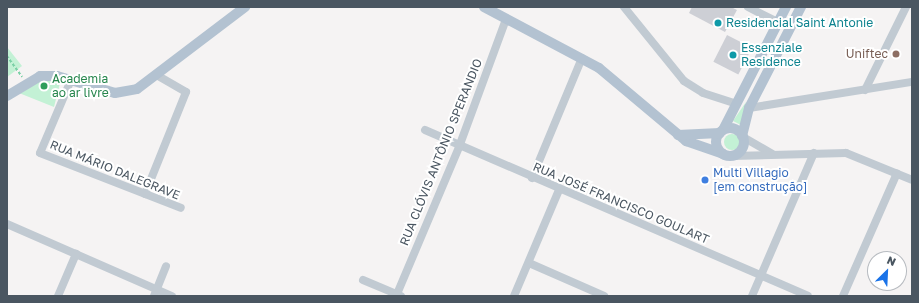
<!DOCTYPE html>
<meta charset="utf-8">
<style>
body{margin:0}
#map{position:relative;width:919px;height:303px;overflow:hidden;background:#f5f3f3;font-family:"Golos Text",sans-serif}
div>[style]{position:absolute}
.green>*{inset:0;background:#c3f1d5}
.round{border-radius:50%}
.building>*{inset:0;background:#cdcfd5;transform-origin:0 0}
.path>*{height:1.5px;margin-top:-0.75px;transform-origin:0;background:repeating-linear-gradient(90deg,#7ad0a6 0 3px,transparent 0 5px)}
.minor>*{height:8px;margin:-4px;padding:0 4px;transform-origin:4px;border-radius:4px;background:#c1cad2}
.major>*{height:10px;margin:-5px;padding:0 5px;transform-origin:5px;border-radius:5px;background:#b3c2d1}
.major>.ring{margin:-5px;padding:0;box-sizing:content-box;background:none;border:10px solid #b3c2d1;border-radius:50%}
.dots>*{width:11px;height:11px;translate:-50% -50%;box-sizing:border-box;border:2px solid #fff;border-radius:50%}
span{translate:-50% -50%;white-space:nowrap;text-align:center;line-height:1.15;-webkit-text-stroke:4px #fff;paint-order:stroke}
.culture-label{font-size:12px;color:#0d838f}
.left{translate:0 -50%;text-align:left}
.education-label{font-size:12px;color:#785e54}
.right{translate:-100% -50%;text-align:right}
.leisure-label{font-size:12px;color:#27864d}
.street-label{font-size:12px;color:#4a5661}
.shop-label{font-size:12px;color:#366cbe}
.frame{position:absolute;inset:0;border:8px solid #4a5661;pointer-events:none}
.north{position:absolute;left:867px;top:251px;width:40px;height:40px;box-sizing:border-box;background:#fff;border:1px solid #b7bbc0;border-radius:50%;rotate:24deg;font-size:11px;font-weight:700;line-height:16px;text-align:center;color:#4a5661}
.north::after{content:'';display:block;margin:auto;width:14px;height:18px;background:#1a73e8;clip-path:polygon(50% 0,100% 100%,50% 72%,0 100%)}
</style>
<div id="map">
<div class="green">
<div style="clip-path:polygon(7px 47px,22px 66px,7px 77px)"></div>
<div style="clip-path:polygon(54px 80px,60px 83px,54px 107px,14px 91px,30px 81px)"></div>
<div style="clip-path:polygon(746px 102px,741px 125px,733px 121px)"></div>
<div class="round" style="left:724px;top:134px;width:16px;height:16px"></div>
</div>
<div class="building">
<div style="clip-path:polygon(692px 7px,731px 7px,737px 10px,725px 32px,689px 13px)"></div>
<div style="left:727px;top:35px;width:28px;height:30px;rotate:27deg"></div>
</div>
<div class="path">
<div style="left:7px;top:56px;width:26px;rotate:54deg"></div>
</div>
<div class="minor">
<div style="left:624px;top:7px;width:95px;rotate:51deg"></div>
<div style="left:684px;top:81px;width:22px;rotate:32deg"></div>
<div style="left:703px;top:93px;width:35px;rotate:18deg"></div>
<div style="left:748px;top:7px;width:34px;rotate:27deg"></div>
<div style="left:71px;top:80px;width:79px;rotate:113deg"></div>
<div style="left:40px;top:153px;width:151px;rotate:21.3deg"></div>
<div style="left:865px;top:90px;width:93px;rotate:-63.7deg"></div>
<div style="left:749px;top:108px;width:165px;rotate:-9.1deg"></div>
<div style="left:425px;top:130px;width:417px;rotate:23.4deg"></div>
<div style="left:743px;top:137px;width:34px;rotate:30deg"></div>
<div style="left:732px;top:156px;width:114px;rotate:-1.5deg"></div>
<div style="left:846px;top:153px;width:71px;rotate:22.2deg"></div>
<div style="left:532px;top:178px;width:130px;rotate:-67.4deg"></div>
<div style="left:145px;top:194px;width:110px;rotate:-68.1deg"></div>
<div style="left:186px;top:92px;width:34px;rotate:-150deg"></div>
<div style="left:7px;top:224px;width:180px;rotate:23.6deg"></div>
<div style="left:529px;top:263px;width:82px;rotate:23.7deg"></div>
<div style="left:363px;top:280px;width:41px;rotate:22.8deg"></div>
<div style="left:397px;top:294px;width:160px;rotate:-67.1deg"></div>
<div style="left:459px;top:147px;width:136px;rotate:-69.8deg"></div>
<div style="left:58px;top:296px;width:46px;rotate:-66.8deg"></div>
<div style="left:154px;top:296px;width:32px;rotate:-68deg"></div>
<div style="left:514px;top:296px;width:115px;rotate:-67deg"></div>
<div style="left:752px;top:296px;width:156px;rotate:-66.6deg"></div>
<div style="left:843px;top:296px;width:134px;rotate:-66.3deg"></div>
</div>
<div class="major">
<div style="left:484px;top:7px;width:130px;rotate:27.9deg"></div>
<div style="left:599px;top:68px;width:114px;rotate:40deg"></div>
<div style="left:686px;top:141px;width:39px;rotate:19deg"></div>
<div style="left:7px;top:96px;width:39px;rotate:-31deg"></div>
<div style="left:40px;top:76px;width:17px"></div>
<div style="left:57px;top:76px;width:60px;rotate:16.3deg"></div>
<div style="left:115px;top:93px;width:22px;rotate:-10deg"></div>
<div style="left:137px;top:89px;width:136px;rotate:-37.2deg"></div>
<div class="ring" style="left:716px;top:128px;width:18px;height:18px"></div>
<div style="left:723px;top:130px;width:138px;rotate:-62.9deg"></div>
<div style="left:678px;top:135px;width:42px;rotate:-2.7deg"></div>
<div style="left:742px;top:136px;width:29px;rotate:-76deg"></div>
<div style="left:749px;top:108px;width:114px;rotate:-62.8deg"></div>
</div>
<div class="dots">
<div style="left:718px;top:23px;background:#0f9aa8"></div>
<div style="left:896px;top:54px;background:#8d6e63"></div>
<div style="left:733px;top:55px;background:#0f9aa8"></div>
<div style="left:44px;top:86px;background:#2e9e5b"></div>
<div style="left:705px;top:180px;background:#3f7fe0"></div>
</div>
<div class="culture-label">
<span class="left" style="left:726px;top:23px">Residencial Saint Antonie</span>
<span class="left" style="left:741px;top:55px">Essenziale<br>Residence</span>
</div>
<div class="education-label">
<span class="right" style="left:888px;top:54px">Uniftec</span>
</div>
<div class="leisure-label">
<span class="left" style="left:52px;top:86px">Academia<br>ao ar livre</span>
</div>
<div class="street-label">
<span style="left:441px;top:152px;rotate:-68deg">RUA CLÓVIS ANTÔNIO SPERANDIO</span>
<span style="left:115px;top:170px;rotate:22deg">RUA MÁRIO DALEGRAVE</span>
<span style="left:621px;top:203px;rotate:23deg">RUA JOSÉ FRANCISCO GOULART</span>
</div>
<div class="shop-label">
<span class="left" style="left:713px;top:180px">Multi Villagio<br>[em construção]</span>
</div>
<div class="frame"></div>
<div class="north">N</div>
</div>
